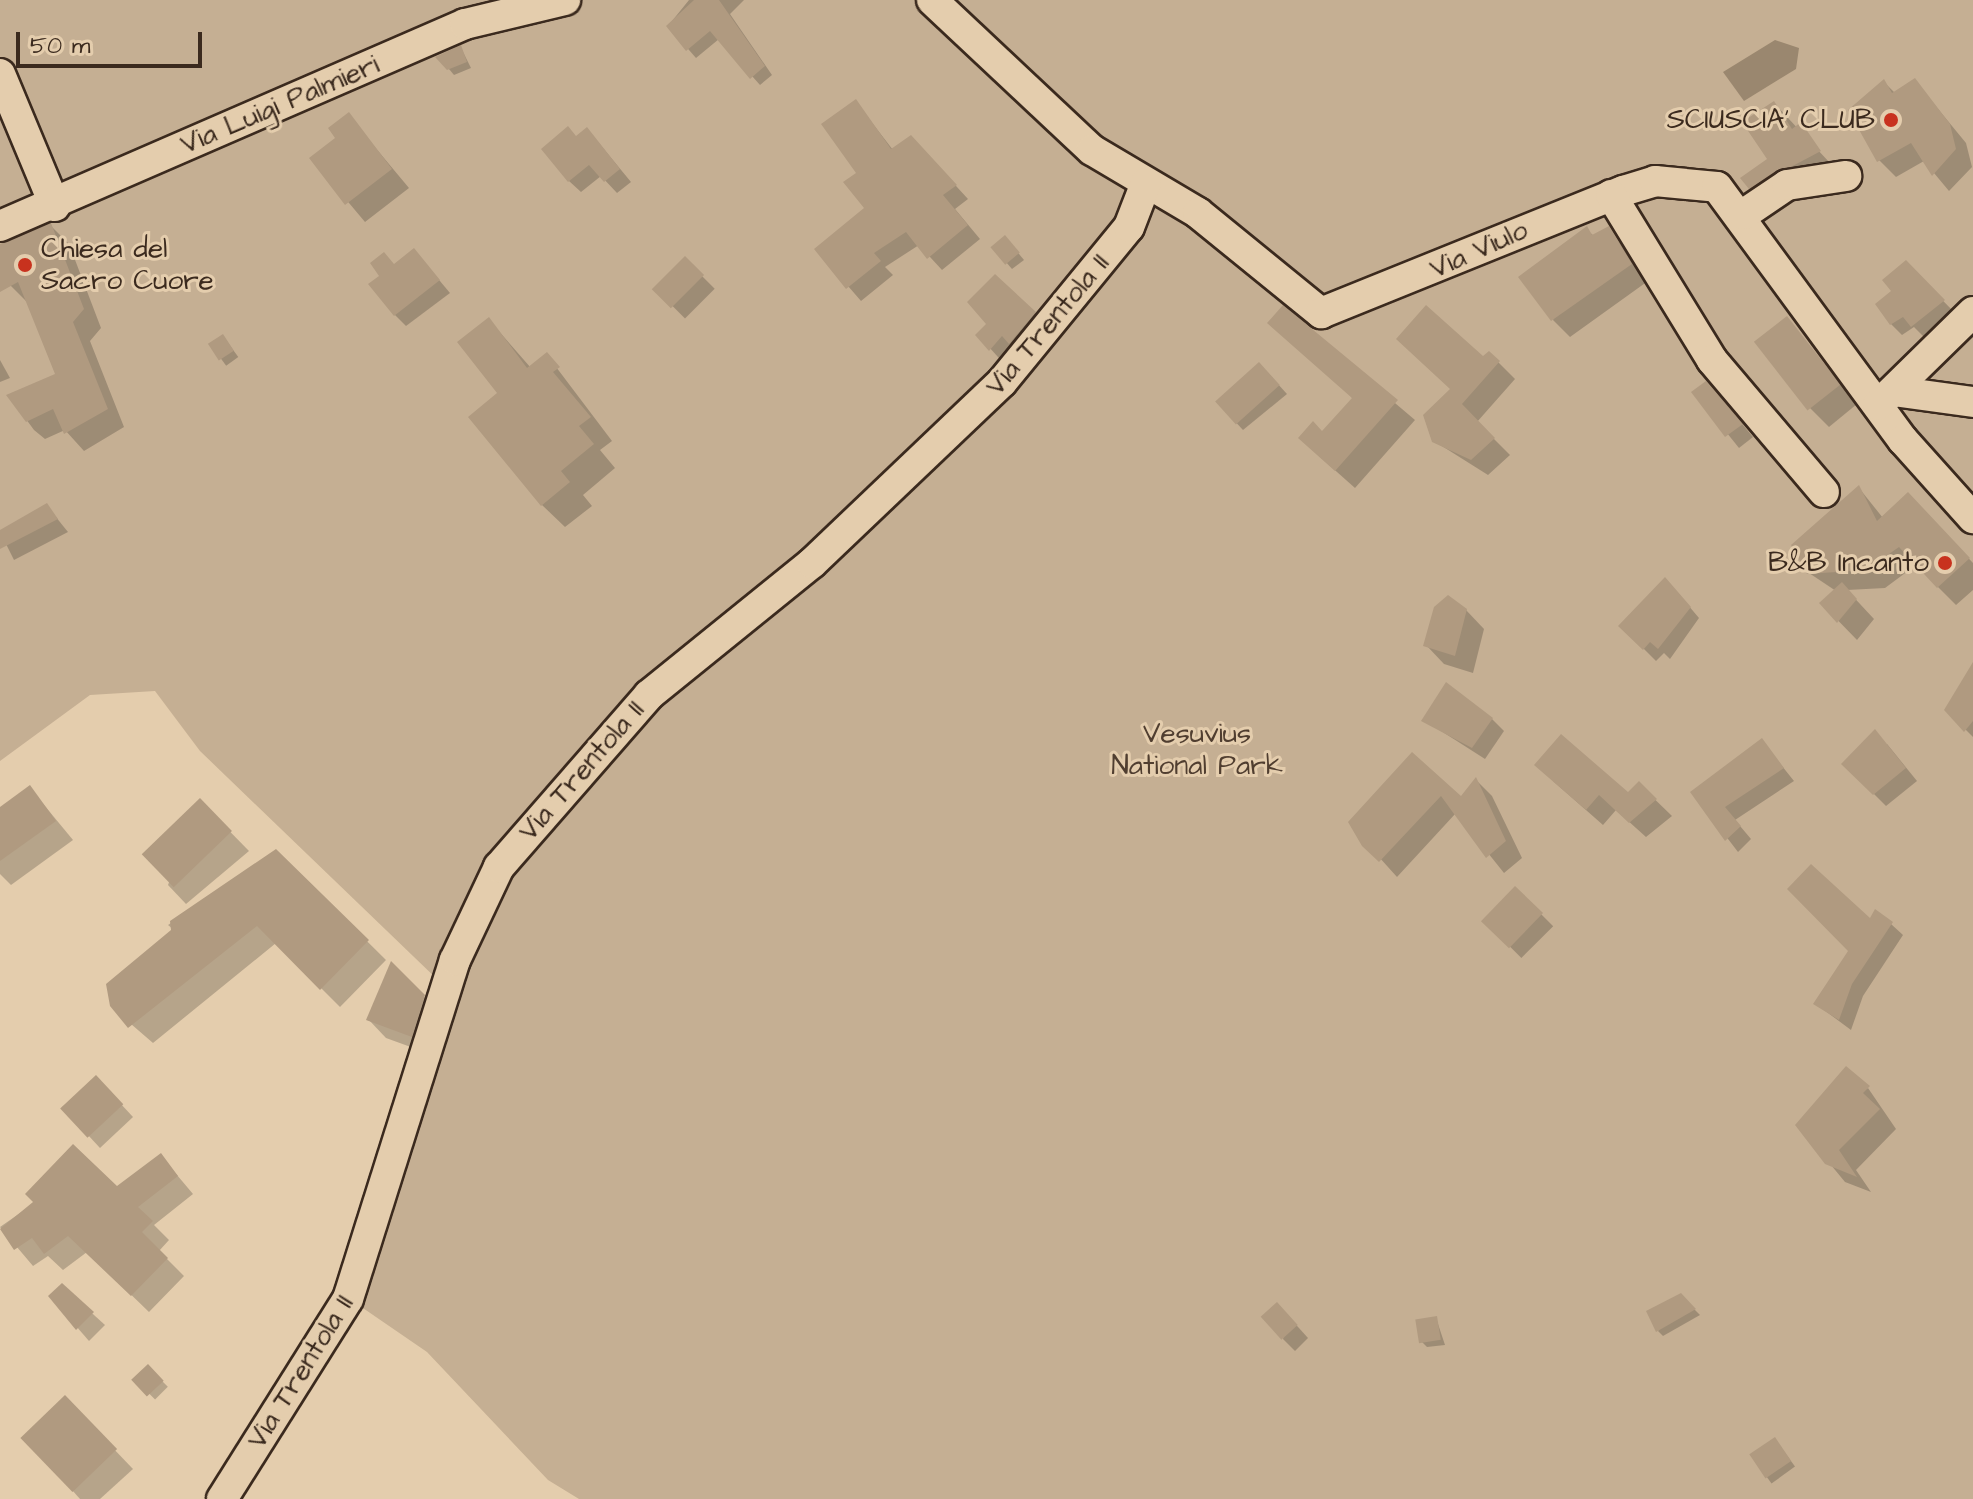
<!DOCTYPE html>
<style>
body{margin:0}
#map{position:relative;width:1973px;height:1499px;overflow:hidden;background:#e4cdad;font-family:"Architects Daughter",sans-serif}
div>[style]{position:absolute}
.green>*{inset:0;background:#c5af93}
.water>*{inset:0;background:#9a876f}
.shadow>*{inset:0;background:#0003;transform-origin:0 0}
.building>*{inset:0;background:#b09a80;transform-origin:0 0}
.roads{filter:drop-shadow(2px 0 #3b2a1e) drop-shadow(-2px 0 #3b2a1e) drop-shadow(0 2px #3b2a1e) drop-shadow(0 -2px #3b2a1e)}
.minor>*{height:30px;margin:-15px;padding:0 15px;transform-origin:15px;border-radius:15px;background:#e4cdad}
.dots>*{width:22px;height:22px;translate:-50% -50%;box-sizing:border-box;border:4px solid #e4cdad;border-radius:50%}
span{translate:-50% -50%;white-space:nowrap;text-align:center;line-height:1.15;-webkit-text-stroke:6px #e4cdad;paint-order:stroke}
.street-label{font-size:28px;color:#3b2a1e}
.poi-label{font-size:28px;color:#3b2a1e}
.right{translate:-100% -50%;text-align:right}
.left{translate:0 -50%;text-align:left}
.park-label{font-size:28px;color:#503e30}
.scale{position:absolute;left:16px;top:32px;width:186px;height:36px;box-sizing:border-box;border:4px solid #3b2a1e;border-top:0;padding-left:10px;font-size:24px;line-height:28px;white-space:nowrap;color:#3b2a1e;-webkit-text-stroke:6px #e4cdad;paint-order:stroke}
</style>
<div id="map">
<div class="green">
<div style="clip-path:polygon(0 0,1973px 0,1973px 1499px,579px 1499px,548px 1480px,427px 1352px,341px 1293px,440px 982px,200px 751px,155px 691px,90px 695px,0 761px)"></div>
</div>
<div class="water">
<div style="clip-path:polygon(1775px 40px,1799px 48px,1796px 69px,1744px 101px,1723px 72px)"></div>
</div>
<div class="shadow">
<div style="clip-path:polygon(689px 0,744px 0,730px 14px,772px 75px,760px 85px,719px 39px,696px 58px,668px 26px)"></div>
<div style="clip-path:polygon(461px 48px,471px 68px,454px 75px,439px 57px)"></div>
<div style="clip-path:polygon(1915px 81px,1966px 143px,1972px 167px,1949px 191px,1924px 161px,1896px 177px,1879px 160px,1884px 82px,1895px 93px)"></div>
<div style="clip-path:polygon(856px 102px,893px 150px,924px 151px,968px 199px,955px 209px,980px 239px,942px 270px,919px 245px,885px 267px,893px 275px,861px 301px,816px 249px,867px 208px)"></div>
<div style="clip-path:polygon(1774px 103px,1830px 163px,1761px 199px,1750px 188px,1770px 160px)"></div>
<div style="clip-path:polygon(348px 115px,409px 188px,365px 222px,312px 159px,338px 139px)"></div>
<div style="clip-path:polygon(577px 138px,598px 142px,631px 182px,617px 193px,601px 176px,581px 192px,569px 181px)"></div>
<div style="clip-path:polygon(51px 226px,69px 244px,101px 328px,90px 341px,124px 427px,84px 451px,65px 430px,45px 439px,34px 430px,9px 396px,57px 375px,29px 304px,0 275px,0 246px)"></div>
<div style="clip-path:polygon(1608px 228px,1648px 281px,1570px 337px,1553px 320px,1586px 229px,1594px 236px)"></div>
<div style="clip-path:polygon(1010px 243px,1024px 260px,1012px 269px,993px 247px)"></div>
<div style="clip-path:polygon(414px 250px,450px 293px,406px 326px,395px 315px,395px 265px)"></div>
<div style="left:685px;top:259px;width:42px;height:42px;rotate:45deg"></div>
<div style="clip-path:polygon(1906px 263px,1954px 312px,1924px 337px,1914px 327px,1902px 335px,1891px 324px)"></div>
<div style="clip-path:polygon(1283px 308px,1415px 420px,1355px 488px,1319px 456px,1322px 433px,1353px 399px)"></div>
<div style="clip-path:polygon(1035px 313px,1053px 331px,1008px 368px,978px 335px)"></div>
<div style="clip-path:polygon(1787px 319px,1857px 404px,1829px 427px,1810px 408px)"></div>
<div style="clip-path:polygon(489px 320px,531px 368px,547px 355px,612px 441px,600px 450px,615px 468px,583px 495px,592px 506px,565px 527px,542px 505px,499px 394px)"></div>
<div style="left:223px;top:336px;width:26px;height:15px;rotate:54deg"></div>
<div style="clip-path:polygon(1489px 353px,1515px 379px,1477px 422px,1510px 455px,1488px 475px,1434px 441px)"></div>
<div style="clip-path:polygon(0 360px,10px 378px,0 382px)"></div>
<div style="clip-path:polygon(1268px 373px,1287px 394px,1243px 430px,1217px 402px)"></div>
<div style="clip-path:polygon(1694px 392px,1718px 395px,1753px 437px,1739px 448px)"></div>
<div style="clip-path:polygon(1859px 488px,1883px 518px,1926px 513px,1973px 563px,1973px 590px,1956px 605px,1916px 565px,1885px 588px,1847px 590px,1874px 619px,1857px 640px,1822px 604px,1836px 591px,1809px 573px)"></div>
<div style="clip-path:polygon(47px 506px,68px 532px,14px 560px,0 532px)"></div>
<div style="clip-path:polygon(1677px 592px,1699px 618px,1670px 659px,1664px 653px,1656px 661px,1621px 626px)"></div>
<div style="clip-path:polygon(1466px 610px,1484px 629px,1473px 673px,1444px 664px,1426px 645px)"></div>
<div style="clip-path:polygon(1973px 675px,1973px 737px,1946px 710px)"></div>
<div style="clip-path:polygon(1492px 719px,1504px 731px,1485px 759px,1424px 720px)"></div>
<div style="clip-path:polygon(1762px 741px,1794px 781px,1735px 820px,1751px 839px,1738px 852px,1692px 792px)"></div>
<div style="clip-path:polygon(1887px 744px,1917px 781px,1886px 806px,1844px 764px)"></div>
<div style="clip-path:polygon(1412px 755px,1462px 799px,1476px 780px,1492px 796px,1522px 858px,1504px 873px,1456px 813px,1397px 877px,1351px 826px)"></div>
<div style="clip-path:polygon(1553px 781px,1628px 795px,1639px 784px,1672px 816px,1646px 837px,1616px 810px,1603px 825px)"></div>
<div style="clip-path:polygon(30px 788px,73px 840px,11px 885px,0 874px,0 809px)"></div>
<div style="clip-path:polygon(200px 801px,249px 851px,186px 904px,168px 885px)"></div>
<div style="clip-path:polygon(276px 851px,386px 960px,340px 1007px,276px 943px,153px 1043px,131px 1024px,174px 930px,168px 925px)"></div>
<div style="left:1515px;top:888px;width:54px;height:45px;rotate:45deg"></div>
<div style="clip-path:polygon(1870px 921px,1891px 924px,1903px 935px,1863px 996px,1851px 1030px,1816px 1004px)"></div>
<div style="clip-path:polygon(391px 965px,443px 1015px,430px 1054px,386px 1038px,368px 1019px)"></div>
<div style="clip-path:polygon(1868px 1088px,1896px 1129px,1856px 1170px,1871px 1192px,1845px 1182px,1798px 1125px)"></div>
<div style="clip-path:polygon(107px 1089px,133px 1117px,100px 1148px,62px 1107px)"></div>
<div style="clip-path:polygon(161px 1156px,193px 1194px,154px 1225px,169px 1240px,159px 1251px,184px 1276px,149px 1312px,87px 1252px,63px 1270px,48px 1256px,33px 1266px,0 1227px,36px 1202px,117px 1189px)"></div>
<div style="clip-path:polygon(62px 1286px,105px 1325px,89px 1341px,50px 1296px)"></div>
<div style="clip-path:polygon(1680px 1295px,1700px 1315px,1663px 1336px,1658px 1331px)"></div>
<div style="clip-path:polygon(1289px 1317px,1308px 1338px,1295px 1351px,1283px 1339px)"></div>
<div style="clip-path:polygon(1436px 1318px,1445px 1345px,1427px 1347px,1422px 1342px)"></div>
<div style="left:148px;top:1367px;width:28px;height:18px;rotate:45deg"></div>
<div style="clip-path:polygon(65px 1398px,133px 1469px,100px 1499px,80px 1499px,72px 1490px)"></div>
<div style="left:1775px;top:1439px;width:34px;height:29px;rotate:54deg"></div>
</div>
<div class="building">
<div style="clip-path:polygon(694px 0,719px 0,765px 66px,750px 79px,710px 31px,686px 51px,666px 26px)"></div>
<div style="clip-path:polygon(461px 45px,467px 62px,447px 70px,435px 57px)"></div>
<div style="clip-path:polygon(1915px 78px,1950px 124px,1956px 149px,1932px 176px,1911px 143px,1877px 162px,1848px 110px,1884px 79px,1892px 93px)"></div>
<div style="clip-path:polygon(856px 99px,891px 149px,911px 135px,957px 185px,943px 195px,968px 225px,927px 259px,906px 232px,874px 253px,881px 261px,846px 289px,814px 249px,864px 208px,843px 182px,856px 173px,821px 124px)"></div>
<div style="clip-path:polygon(1774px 101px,1792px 129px,1801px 122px,1821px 151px,1749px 189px,1740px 178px,1767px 159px,1742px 122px)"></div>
<div style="clip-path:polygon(349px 112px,392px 169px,345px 205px,309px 158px,335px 138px,328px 128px)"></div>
<div style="clip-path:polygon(568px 126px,576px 136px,587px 127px,620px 169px,604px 182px,589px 165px,568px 182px,541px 149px)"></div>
<div style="clip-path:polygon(51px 223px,84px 309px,73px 322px,108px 409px,64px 434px,53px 409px,26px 422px,6px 395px,55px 374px,18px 282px,0 292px,0 244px)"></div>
<div style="clip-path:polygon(1587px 226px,1592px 235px,1609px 226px,1632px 264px,1551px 321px,1518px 277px)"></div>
<div style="left:1005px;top:235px;width:23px;height:19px;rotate:50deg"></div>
<div style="clip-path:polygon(414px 248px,440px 280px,394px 316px,368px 284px,379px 276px,370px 263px,384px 252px,394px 264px)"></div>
<div style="left:685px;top:256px;width:27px;height:47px;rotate:45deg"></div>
<div style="clip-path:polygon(1906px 260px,1945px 300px,1911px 327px,1903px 317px,1890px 325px,1875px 304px,1891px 291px,1882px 280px)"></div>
<div style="clip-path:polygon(995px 274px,1036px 312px,1009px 344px,1002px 336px,989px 351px,975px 335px,986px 324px,967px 302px)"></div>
<div style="clip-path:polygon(1283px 305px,1398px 400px,1335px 471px,1298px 438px,1313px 421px,1322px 431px,1352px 398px,1267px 323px)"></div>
<div style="clip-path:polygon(1426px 305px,1483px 356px,1489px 351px,1500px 361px,1462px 404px,1495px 438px,1471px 460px,1432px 442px,1423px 415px,1450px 389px,1396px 339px)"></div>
<div style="left:1787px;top:316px;width:87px;height:42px;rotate:52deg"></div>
<div style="clip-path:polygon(489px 317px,527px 368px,547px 352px,560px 367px,553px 372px,591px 417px,579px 426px,594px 444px,561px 471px,570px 482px,541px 506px,468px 417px,497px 393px,457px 342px)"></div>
<div style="left:223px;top:334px;width:20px;height:18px;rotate:57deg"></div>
<div style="left:1259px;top:362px;width:31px;height:59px;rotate:48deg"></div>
<div style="clip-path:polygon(1706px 381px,1743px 424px,1725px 437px,1691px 392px)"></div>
<div style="clip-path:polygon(1859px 485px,1877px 521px,1908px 492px,1970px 558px,1937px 588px,1899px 547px,1866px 570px,1807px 574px,1791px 545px)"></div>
<div style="clip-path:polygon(47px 503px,58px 519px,0 549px,0 530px)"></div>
<div style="clip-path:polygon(1665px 577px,1691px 607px,1658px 649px,1650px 642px,1643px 650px,1618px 626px)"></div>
<div style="clip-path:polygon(1842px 582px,1857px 599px,1837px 623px,1819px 603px)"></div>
<div style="clip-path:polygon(1448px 595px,1467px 609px,1455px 656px,1423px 646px,1434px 607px)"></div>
<div style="clip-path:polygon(1973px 662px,1973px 721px,1964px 732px,1944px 710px)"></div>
<div style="clip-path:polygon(1446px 682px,1493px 718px,1472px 748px,1421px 721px)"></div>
<div style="clip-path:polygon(1875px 729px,1906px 768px,1873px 795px,1841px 764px)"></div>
<div style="clip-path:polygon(1561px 734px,1628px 792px,1639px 781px,1657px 799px,1629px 823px,1599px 795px,1586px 810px,1534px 765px)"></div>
<div style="clip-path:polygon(1762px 738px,1784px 768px,1725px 807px,1741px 826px,1725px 841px,1690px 792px)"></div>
<div style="clip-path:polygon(1412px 752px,1461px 796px,1476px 777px,1506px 841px,1486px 858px,1441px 796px,1379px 862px,1362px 846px,1348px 822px)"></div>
<div style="clip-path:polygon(30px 785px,56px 821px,0 861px,0 807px)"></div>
<div style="left:200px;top:798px;width:46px;height:81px;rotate:46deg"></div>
<div style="clip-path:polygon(276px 849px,369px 940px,320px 990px,257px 926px,128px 1028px,110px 1006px,106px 984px,171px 930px,170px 921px)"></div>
<div style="clip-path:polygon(1811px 864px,1870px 918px,1875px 909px,1893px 922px,1852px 984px,1839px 1020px,1813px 1004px,1848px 951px,1787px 889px)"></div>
<div style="left:1515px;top:886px;width:39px;height:49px;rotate:44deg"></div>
<div style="clip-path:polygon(391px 961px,425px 995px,412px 1037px,366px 1020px)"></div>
<div style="clip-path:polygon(1846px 1066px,1870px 1086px,1863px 1093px,1880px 1109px,1839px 1150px,1857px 1177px,1825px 1164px,1795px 1125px)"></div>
<div style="left:96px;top:1075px;width:40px;height:49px;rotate:47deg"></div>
<div style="clip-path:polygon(73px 1144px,117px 1186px,161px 1153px,178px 1176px,138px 1207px,153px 1221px,142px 1232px,168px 1258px,131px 1296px,68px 1236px,44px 1254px,32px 1238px,14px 1250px,0 1229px,33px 1202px,25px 1194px)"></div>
<div style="clip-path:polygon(62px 1283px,94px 1312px,76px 1330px,48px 1296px)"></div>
<div style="clip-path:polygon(1681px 1293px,1696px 1309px,1656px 1332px,1646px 1311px)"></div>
<div style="left:1277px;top:1302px;width:31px;height:22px;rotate:48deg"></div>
<div style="left:1437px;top:1316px;width:24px;height:22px;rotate:81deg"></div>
<div style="left:148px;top:1364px;width:23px;height:23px;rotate:47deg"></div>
<div style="left:65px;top:1395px;width:75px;height:62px;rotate:46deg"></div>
<div style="left:1775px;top:1437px;width:29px;height:31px;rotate:56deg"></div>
</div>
<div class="roads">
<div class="minor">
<div style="left:932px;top:0;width:219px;rotate:43.2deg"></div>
<div style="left:1092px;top:150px;width:123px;rotate:30.7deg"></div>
<div style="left:1198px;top:213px;width:159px;rotate:39.1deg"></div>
<div style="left:1321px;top:313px;width:326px;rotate:-22deg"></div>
<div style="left:1623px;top:191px;width:34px;rotate:-17deg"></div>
<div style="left:1655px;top:181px;width:62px;rotate:5.5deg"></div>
<div style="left:1717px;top:187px;width:314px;rotate:53.7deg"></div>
<div style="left:1903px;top:440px;width:105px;rotate:48.1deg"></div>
<div style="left:0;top:74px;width:143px;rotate:67.4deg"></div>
<div style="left:1611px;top:195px;width:193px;rotate:58.5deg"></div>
<div style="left:1712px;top:360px;width:173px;rotate:49.7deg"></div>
<div style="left:1744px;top:214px;width:52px;rotate:-34deg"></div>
<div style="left:1787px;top:185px;width:60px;rotate:-8.7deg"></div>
<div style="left:0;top:226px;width:507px;rotate:-23.48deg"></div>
<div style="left:465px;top:24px;width:103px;rotate:-13.5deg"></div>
<div style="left:1893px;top:391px;width:81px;rotate:7.8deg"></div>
<div style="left:1878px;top:405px;width:133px;rotate:-44.4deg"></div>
<div style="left:222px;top:1499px;width:236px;rotate:-57.8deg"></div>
<div style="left:348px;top:1299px;width:355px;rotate:-72.5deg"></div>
<div style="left:455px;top:960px;width:103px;rotate:-64.7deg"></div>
<div style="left:499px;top:867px;width:228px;rotate:-48.9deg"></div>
<div style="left:649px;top:695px;width:210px;rotate:-39deg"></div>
<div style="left:812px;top:563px;width:262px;rotate:-43.6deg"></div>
<div style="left:1002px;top:382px;width:200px;rotate:-50.7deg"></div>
<div style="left:1129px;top:227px;width:47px;rotate:-68.9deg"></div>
</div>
</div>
<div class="dots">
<div style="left:1891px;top:120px;background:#c8321e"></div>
<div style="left:25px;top:265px;background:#c8321e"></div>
<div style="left:1945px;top:563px;background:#c8321e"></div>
</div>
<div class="street-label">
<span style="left:280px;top:105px;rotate:-23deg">Via Luigi Palmieri</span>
<span style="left:1479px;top:250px;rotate:-24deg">Via Viulo</span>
<span style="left:1048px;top:325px;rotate:-50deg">Via Trentola II</span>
<span style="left:582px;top:771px;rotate:-49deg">Via Trentola II</span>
<span style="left:301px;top:1372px;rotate:-58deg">Via Trentola II</span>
</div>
<div class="poi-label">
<span class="right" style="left:1875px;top:120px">SCIUSCIA' CLUB</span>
<span class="left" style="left:41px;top:265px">Chiesa del<br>Sacro Cuore</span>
<span class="right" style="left:1929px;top:563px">B&amp;B Incanto</span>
</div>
<div class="park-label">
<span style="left:1197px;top:750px">Vesuvius<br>National Park</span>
</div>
<div class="scale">50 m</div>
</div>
